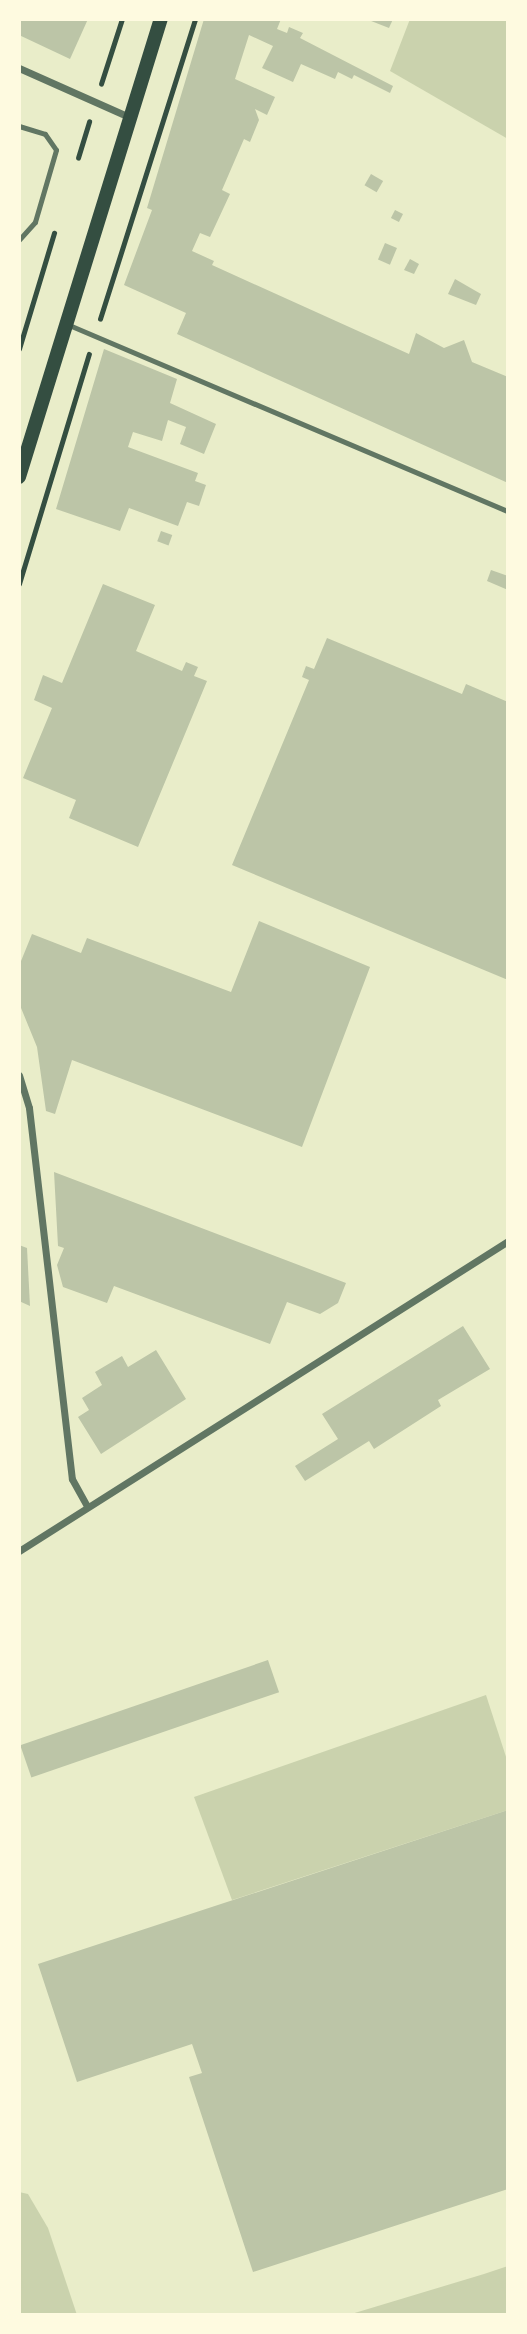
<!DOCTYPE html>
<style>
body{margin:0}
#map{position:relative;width:527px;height:2334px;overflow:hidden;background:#e9edc9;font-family:"Exo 2",sans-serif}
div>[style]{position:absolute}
.green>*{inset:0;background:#cad2ad}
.building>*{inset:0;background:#bcc5a7;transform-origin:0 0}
.path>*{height:4.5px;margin:-2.25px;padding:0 2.25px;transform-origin:2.25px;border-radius:2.25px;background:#344e41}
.service>*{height:5px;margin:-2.5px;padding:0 2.5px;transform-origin:2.5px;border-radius:2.5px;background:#617663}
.minor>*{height:7px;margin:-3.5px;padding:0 3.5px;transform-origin:3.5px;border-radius:3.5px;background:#617663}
.secondary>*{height:14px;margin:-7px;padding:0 7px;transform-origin:7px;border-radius:7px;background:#344e41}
span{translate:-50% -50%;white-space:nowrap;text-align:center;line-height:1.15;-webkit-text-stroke:6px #fefae0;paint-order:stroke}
.frame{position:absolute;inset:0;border:21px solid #fefae0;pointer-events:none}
</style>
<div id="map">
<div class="green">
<div style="clip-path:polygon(410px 19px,508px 19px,508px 139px,390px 71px)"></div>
<div style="clip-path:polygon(486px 1695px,508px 1763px,508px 1810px,232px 1900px,194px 1797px)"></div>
<div style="clip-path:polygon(19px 2192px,28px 2194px,48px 2228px,77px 2315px,20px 2315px)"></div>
<div style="clip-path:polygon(508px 2266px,508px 2315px,348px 2315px,484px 2274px)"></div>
</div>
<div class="building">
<div style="clip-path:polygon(19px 19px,88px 19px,70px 59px,19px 35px)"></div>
<div style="clip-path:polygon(204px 19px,281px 19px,277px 29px,287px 33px,289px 27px,303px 33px,300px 38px,393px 86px,390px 93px,354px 75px,352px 79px,338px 72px,335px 79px,301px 64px,293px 82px,262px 68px,273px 46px,249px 35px,235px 79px,275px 97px,267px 115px,255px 109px,259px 120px,250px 142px,244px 139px,222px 190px,230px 194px,210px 237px,200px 233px,192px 251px,214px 261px,212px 265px,409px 354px,416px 333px,444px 348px,464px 340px,472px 362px,508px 377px,508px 483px,177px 334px,186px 313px,124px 285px,152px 210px,147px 208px)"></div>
<div style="clip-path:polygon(366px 19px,393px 19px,389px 28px)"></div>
<div style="left:371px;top:174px;width:14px;height:13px;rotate:30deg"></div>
<div style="left:395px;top:210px;width:9px;height:9px;rotate:27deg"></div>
<div style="left:385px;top:243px;width:13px;height:18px;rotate:23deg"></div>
<div style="clip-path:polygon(410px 259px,419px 264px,414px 274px,404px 270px)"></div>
<div style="clip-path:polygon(455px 279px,481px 294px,476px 305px,448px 294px)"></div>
<div style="clip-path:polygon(104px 349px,177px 379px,170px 403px,216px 424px,204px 454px,180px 444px,186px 427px,168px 420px,162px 441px,133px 432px,128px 447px,198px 473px,195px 481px,206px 485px,199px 506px,187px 502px,178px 526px,129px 508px,120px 531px,56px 509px)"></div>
<div style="left:161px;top:531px;width:12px;height:11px;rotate:20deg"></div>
<div style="clip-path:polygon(491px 570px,508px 576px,508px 590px,487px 581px)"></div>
<div style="clip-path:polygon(103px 584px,155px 605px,136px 651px,182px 671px,186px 662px,198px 667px,194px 676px,207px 681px,138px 847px,69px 818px,76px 800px,23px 778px,52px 708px,34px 700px,43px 675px,62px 683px)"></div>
<div style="clip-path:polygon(327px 638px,462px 694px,466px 684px,508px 702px,508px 980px,232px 865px,309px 680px,302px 677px,306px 666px,314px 669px)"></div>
<div style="clip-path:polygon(259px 921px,370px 967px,302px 1147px,72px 1060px,55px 1114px,46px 1111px,37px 1047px,19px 1003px,19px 966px,32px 934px,81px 953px,87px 938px,231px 992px)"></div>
<div style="clip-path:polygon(54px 1172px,346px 1283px,338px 1303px,320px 1314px,287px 1302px,270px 1344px,114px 1286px,107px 1303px,63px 1287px,57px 1265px,64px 1248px,58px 1246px)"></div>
<div style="clip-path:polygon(19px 1245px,27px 1248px,30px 1306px,19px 1301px)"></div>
<div style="clip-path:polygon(463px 1326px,490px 1369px,438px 1400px,441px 1406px,374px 1449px,369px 1441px,305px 1481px,295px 1466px,338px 1439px,322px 1414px)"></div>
<div style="clip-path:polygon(156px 1350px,186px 1399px,101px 1454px,78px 1417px,89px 1410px,82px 1398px,102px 1385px,95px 1372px,122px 1356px,128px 1367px)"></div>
<div style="left:268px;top:1660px;width:34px;height:262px;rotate:71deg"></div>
<div style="clip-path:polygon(508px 1810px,508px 2189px,253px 2272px,189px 2077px,202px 2073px,192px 2044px,77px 2082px,38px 1964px)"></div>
</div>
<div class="path">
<div style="left:101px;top:84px;width:68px;rotate:-72.1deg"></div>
<div style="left:78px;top:158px;width:38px;rotate:-73deg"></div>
<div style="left:100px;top:319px;width:315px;rotate:-72.4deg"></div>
<div style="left:19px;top:349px;width:121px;rotate:-73.2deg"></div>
<div style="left:19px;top:584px;width:240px;rotate:-73.1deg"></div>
</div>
<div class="service">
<div style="left:19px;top:126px;width:27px;rotate:17deg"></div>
<div style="left:45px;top:134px;width:19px;rotate:55deg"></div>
<div style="left:56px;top:150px;width:75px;rotate:106.3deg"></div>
<div style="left:35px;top:222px;width:24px;rotate:132deg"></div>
<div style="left:69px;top:325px;width:477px;rotate:23deg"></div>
</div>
<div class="minor">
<div style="left:19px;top:68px;width:120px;rotate:24deg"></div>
<div style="left:19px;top:1075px;width:34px;rotate:73deg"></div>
<div style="left:29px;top:1108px;width:373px;rotate:83.4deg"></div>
<div style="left:72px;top:1479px;width:31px;rotate:61deg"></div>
<div style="left:19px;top:1551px;width:579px;rotate:-32.37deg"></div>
</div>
<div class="secondary">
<div style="left:19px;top:477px;width:480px;rotate:-72.8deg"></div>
</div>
<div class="frame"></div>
</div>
